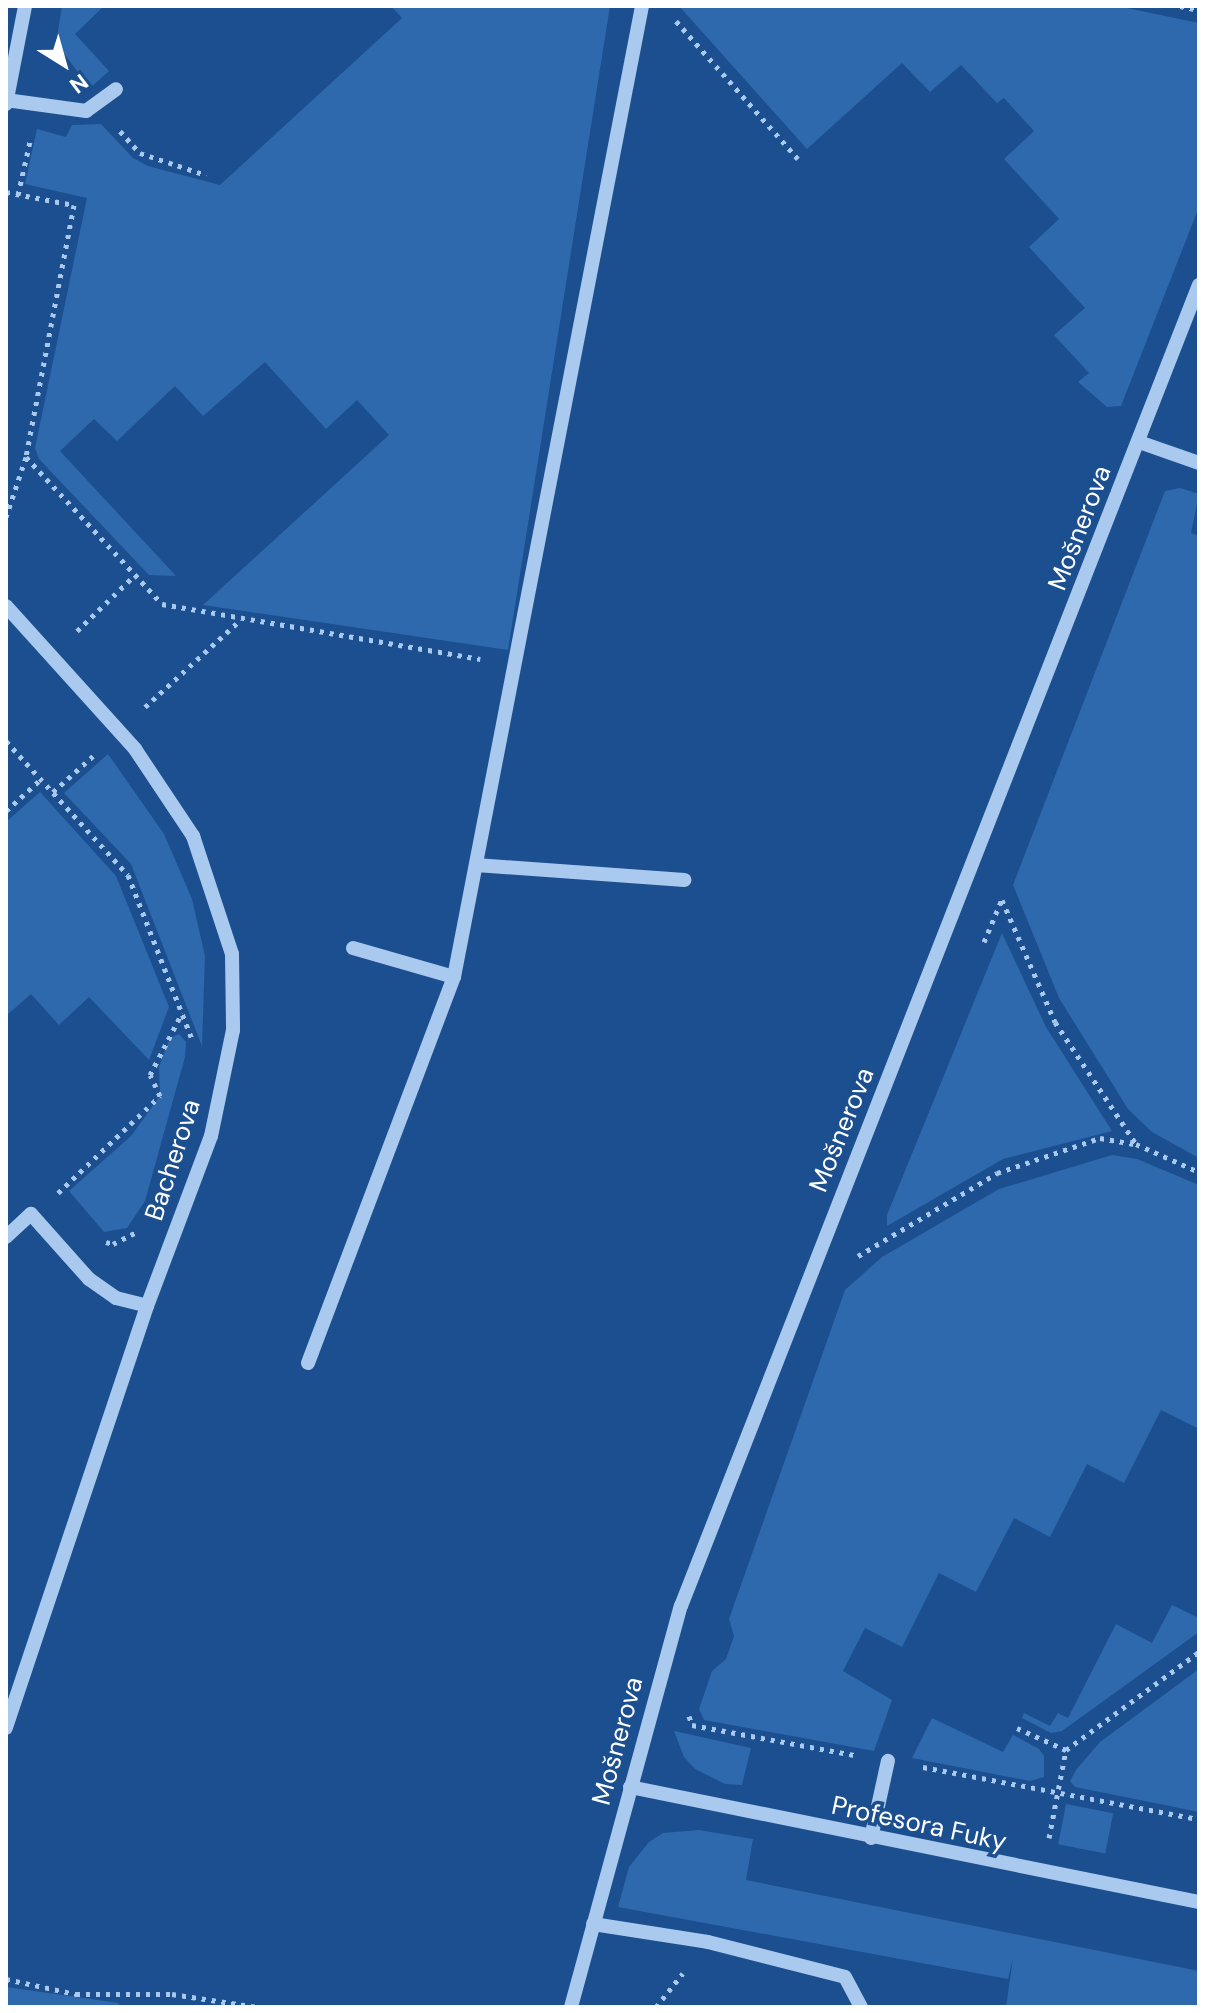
<!DOCTYPE html>
<meta charset="utf-8">
<style>
body{margin:0}
#map{position:relative;width:1205px;height:2013px;overflow:hidden;background:#1b4f8f;font-family:"DM Sans",sans-serif}
div>[style]{position:absolute}
.green>*{inset:0;background:#2e69ad;transform-origin:0 0}
.path>*{height:5px;margin-top:-2.5px;transform-origin:0;background:repeating-linear-gradient(90deg,#a9c9ee 0 4px,transparent 0 10px)}
.minor>*{height:14px;margin:-7px;padding:0 7px;transform-origin:7px;border-radius:7px;background:#a9c9ee}
span{translate:-50% -50%;white-space:nowrap;text-align:center;line-height:1.15;-webkit-text-stroke:7px #1b4f8f;paint-order:stroke}
.street-label{font-size:26px;color:#fff}
.frame{position:absolute;inset:0;border:8px solid #fff;pointer-events:none}
.north{position:absolute;left:24px;top:24px;width:80px;height:80px;-webkit-text-stroke:6px #1b4f8f;paint-order:stroke;rotate:143deg;font-size:22px;font-weight:700;line-height:32px;text-align:center;color:#fff}
.north::after{content:'';display:block;margin:auto;width:28px;height:36px;background:#fff;clip-path:polygon(50% 0,100% 100%,50% 72%,0 100%)}
</style>
<div id="map">
<div class="green">
<div style="clip-path:polygon(62px 6px,104px 6px,75px 34px,109px 71px,90px 88px,56px 43px)"></div>
<div style="clip-path:polygon(391px 6px,610px 6px,508px 650px,203px 605px,389px 435px,357px 400px,326px 429px,265px 362px,203px 416px,175px 386px,117px 441px,94px 419px,60px 451px,176px 576px,149px 575px,39px 459px,35px 448px,87px 198px,25px 184px,37px 129px,66px 137px,72px 125px,101px 124px,133px 158px,148px 166px,220px 185px,402px 18px)"></div>
<div style="clip-path:polygon(679px 6px,1117px 6px,1199px 23px,1199px 207px,1121px 406px,1107px 407px,1078px 382px,1089px 373px,1054px 335px,1085px 308px,1029px 247px,1059px 219px,1004px 159px,1034px 131px,1004px 98px,997px 103px,961px 65px,930px 92px,902px 63px,807px 149px)"></div>
<div style="clip-path:polygon(1180px 488px,1199px 494px,1191px 533px,1199px 536px,1199px 1158px,1152px 1132px,1128px 1109px,1059px 998px,1013px 885px,1165px 491px)"></div>
<div style="clip-path:polygon(108px 754px,164px 834px,192px 899px,205px 956px,202px 1046px,131px 864px,64px 793px)"></div>
<div style="clip-path:polygon(40px 792px,116px 876px,169px 1007px,149px 1060px,89px 997px,59px 1025px,31px 994px,6px 1016px,6px 822px)"></div>
<div style="clip-path:polygon(1002px 933px,1046px 1027px,1112px 1131px,1003px 1159px,887px 1226px,887px 1215px)"></div>
<div style="clip-path:polygon(179px 1034px,186px 1042px,185px 1057px,145px 1201px,127px 1228px,104px 1232px,69px 1191px,131px 1136px,160px 1096px,159px 1067px,170px 1038px)"></div>
<div style="clip-path:polygon(1112px 1155px,1137px 1159px,1199px 1185px,1199px 1429px,1161px 1410px,1124px 1483px,1087px 1464px,1050px 1537px,1014px 1518px,976px 1592px,939px 1573px,902px 1647px,865px 1628px,843px 1671px,892px 1700px,874px 1751px,704px 1720px,699px 1709px,712px 1671px,726px 1659px,734px 1636px,729px 1619px,845px 1290px,882px 1257px,999px 1189px)"></div>
<div style="clip-path:polygon(1172px 1605px,1199px 1618px,1199px 1632px,1062px 1731px,1051px 1733px,1022px 1718px,1024px 1713px,1050px 1726px,1058px 1713px,1068px 1718px,1116px 1624px,1152px 1643px)"></div>
<div style="clip-path:polygon(1199px 1669px,1199px 1812px,1075px 1787px,1070px 1781px,1076px 1770px,1100px 1742px)"></div>
<div style="clip-path:polygon(932px 1718px,1003px 1752px,1013px 1735px,1039px 1749px,1044px 1756px,1044px 1777px,1030px 1781px,912px 1758px)"></div>
<div style="clip-path:polygon(674px 1731px,751px 1748px,742px 1785px,725px 1784px,695px 1769px,684px 1757px)"></div>
<div style="left:1066px;top:1804px;width:48px;height:41px;rotate:11deg"></div>
<div style="clip-path:polygon(699px 1830px,753px 1839px,746px 1880px,1199px 1971px,1199px 2007px,1006px 2007px,1013px 1958px,1008px 1979px,618px 1907px,629px 1867px,649px 1842px,663px 1833px)"></div>
<div style="clip-path:polygon(6px 1987px,119px 2003px,118px 2007px,6px 2007px)"></div>
</div>
<div class="path">
<div style="left:1180px;top:6px;width:19px;rotate:12deg"></div>
<div style="left:676px;top:21px;width:184px;rotate:48.5deg"></div>
<div style="left:120px;top:131px;width:30px;rotate:48deg"></div>
<div style="left:140px;top:153px;width:70px;rotate:18.4deg"></div>
<div style="left:6px;top:192px;width:69px;rotate:10.8deg"></div>
<div style="left:74px;top:205px;width:257px;rotate:100.8deg"></div>
<div style="left:26px;top:457px;width:63px;rotate:108.4deg"></div>
<div style="left:18px;top:195px;width:59px;rotate:-77.4deg"></div>
<div style="left:26px;top:457px;width:200px;rotate:47.2deg"></div>
<div style="left:162px;top:604px;width:323px;rotate:9.8deg"></div>
<div style="left:77px;top:631px;width:79px;rotate:-44deg"></div>
<div style="left:145px;top:707px;width:126px;rotate:-42.4deg"></div>
<div style="left:6px;top:741px;width:181px;rotate:47.7deg"></div>
<div style="left:128px;top:875px;width:179px;rotate:68.7deg"></div>
<div style="left:53px;top:792px;width:54px;rotate:-42deg"></div>
<div style="left:6px;top:811px;width:47px;rotate:-42.4deg"></div>
<div style="left:1002px;top:900px;width:133px;rotate:66.5deg"></div>
<div style="left:1055px;top:1022px;width:146px;rotate:56.4deg"></div>
<div style="left:1136px;top:1144px;width:69px;rotate:24deg"></div>
<div style="left:984px;top:942px;width:47px;rotate:-67.3deg"></div>
<div style="left:58px;top:1193px;width:141px;rotate:-43.6deg"></div>
<div style="left:160px;top:1096px;width:23px;rotate:-115deg"></div>
<div style="left:150px;top:1075px;width:70px;rotate:-62.7deg"></div>
<div style="left:106px;top:1242px;width:7px;rotate:16deg"></div>
<div style="left:113px;top:1244px;width:27px;rotate:-27deg"></div>
<div style="left:858px;top:1256px;width:162px;rotate:-30.8deg"></div>
<div style="left:997px;top:1173px;width:109px;rotate:-18.8deg"></div>
<div style="left:1100px;top:1138px;width:36px;rotate:10deg"></div>
<div style="left:689px;top:1716px;width:9px;rotate:72deg"></div>
<div style="left:692px;top:1725px;width:165px;rotate:10.5deg"></div>
<div style="left:1017px;top:1728px;width:54px;rotate:24.2deg"></div>
<div style="left:923px;top:1767px;width:281px;rotate:10.7deg"></div>
<div style="left:1049px;top:1838px;width:90px;rotate:-79.1deg"></div>
<div style="left:1066px;top:1750px;width:165px;rotate:-36.4deg"></div>
<div style="left:6px;top:1979px;width:72px;rotate:12.1deg"></div>
<div style="left:76px;top:1994px;width:96px"></div>
<div style="left:172px;top:1994px;width:86px;rotate:8.7deg"></div>
<div style="left:656px;top:2007px;width:43px;rotate:-51.5deg"></div>
</div>
<div class="minor">
<div style="left:6px;top:100px;width:81px;rotate:7.8deg"></div>
<div style="left:86px;top:111px;width:37px;rotate:-36deg"></div>
<div style="left:6px;top:104px;width:100px;rotate:-79deg"></div>
<div style="left:1139px;top:442px;width:64px;rotate:19.3deg"></div>
<div style="left:6px;top:606px;width:193px;rotate:47.9deg"></div>
<div style="left:135px;top:749px;width:105px;rotate:56.3deg"></div>
<div style="left:193px;top:836px;width:124px;rotate:71.7deg"></div>
<div style="left:232px;top:954px;width:76px;rotate:89.2deg"></div>
<div style="left:233px;top:1030px;width:108px;rotate:101.7deg"></div>
<div style="left:211px;top:1136px;width:182px;rotate:110.6deg"></div>
<div style="left:147px;top:1306px;width:445px;rotate:108.5deg"></div>
<div style="left:476px;top:865px;width:209px;rotate:4.1deg"></div>
<div style="left:353px;top:948px;width:105px;rotate:16deg"></div>
<div style="left:6px;top:1237px;width:34px;rotate:-43deg"></div>
<div style="left:31px;top:1214px;width:87px;rotate:48.3deg"></div>
<div style="left:89px;top:1279px;width:33px;rotate:35deg"></div>
<div style="left:116px;top:1298px;width:32px;rotate:14deg"></div>
<div style="left:308px;top:1363px;width:413px;rotate:-69.3deg"></div>
<div style="left:454px;top:977px;width:989px;rotate:-79.04deg"></div>
<div style="left:630px;top:1787px;width:581px;rotate:11.43deg"></div>
<div style="left:871px;top:1838px;width:79px;rotate:-77.6deg"></div>
<div style="left:593px;top:1924px;width:116px;rotate:8.9deg"></div>
<div style="left:708px;top:1942px;width:141px;rotate:14.3deg"></div>
<div style="left:845px;top:1977px;width:34px;rotate:62deg"></div>
<div style="left:571px;top:2007px;width:416px;rotate:-74.7deg"></div>
<div style="left:681px;top:1606px;width:1419px;rotate:-68.59deg"></div>
</div>
<div class="street-label">
<span style="left:1080px;top:528px;rotate:-69deg">Mošnerova</span>
<span style="left:842px;top:1130px;rotate:-68deg">Mošnerova</span>
<span style="left:173px;top:1160px;rotate:-72deg">Bacherova</span>
<span style="left:618px;top:1741px;rotate:-75deg">Mošnerova</span>
<span style="left:919px;top:1824px;rotate:12deg">Profesora Fuky</span>
</div>
<div class="frame"></div>
<div class="north">N</div>
</div>
